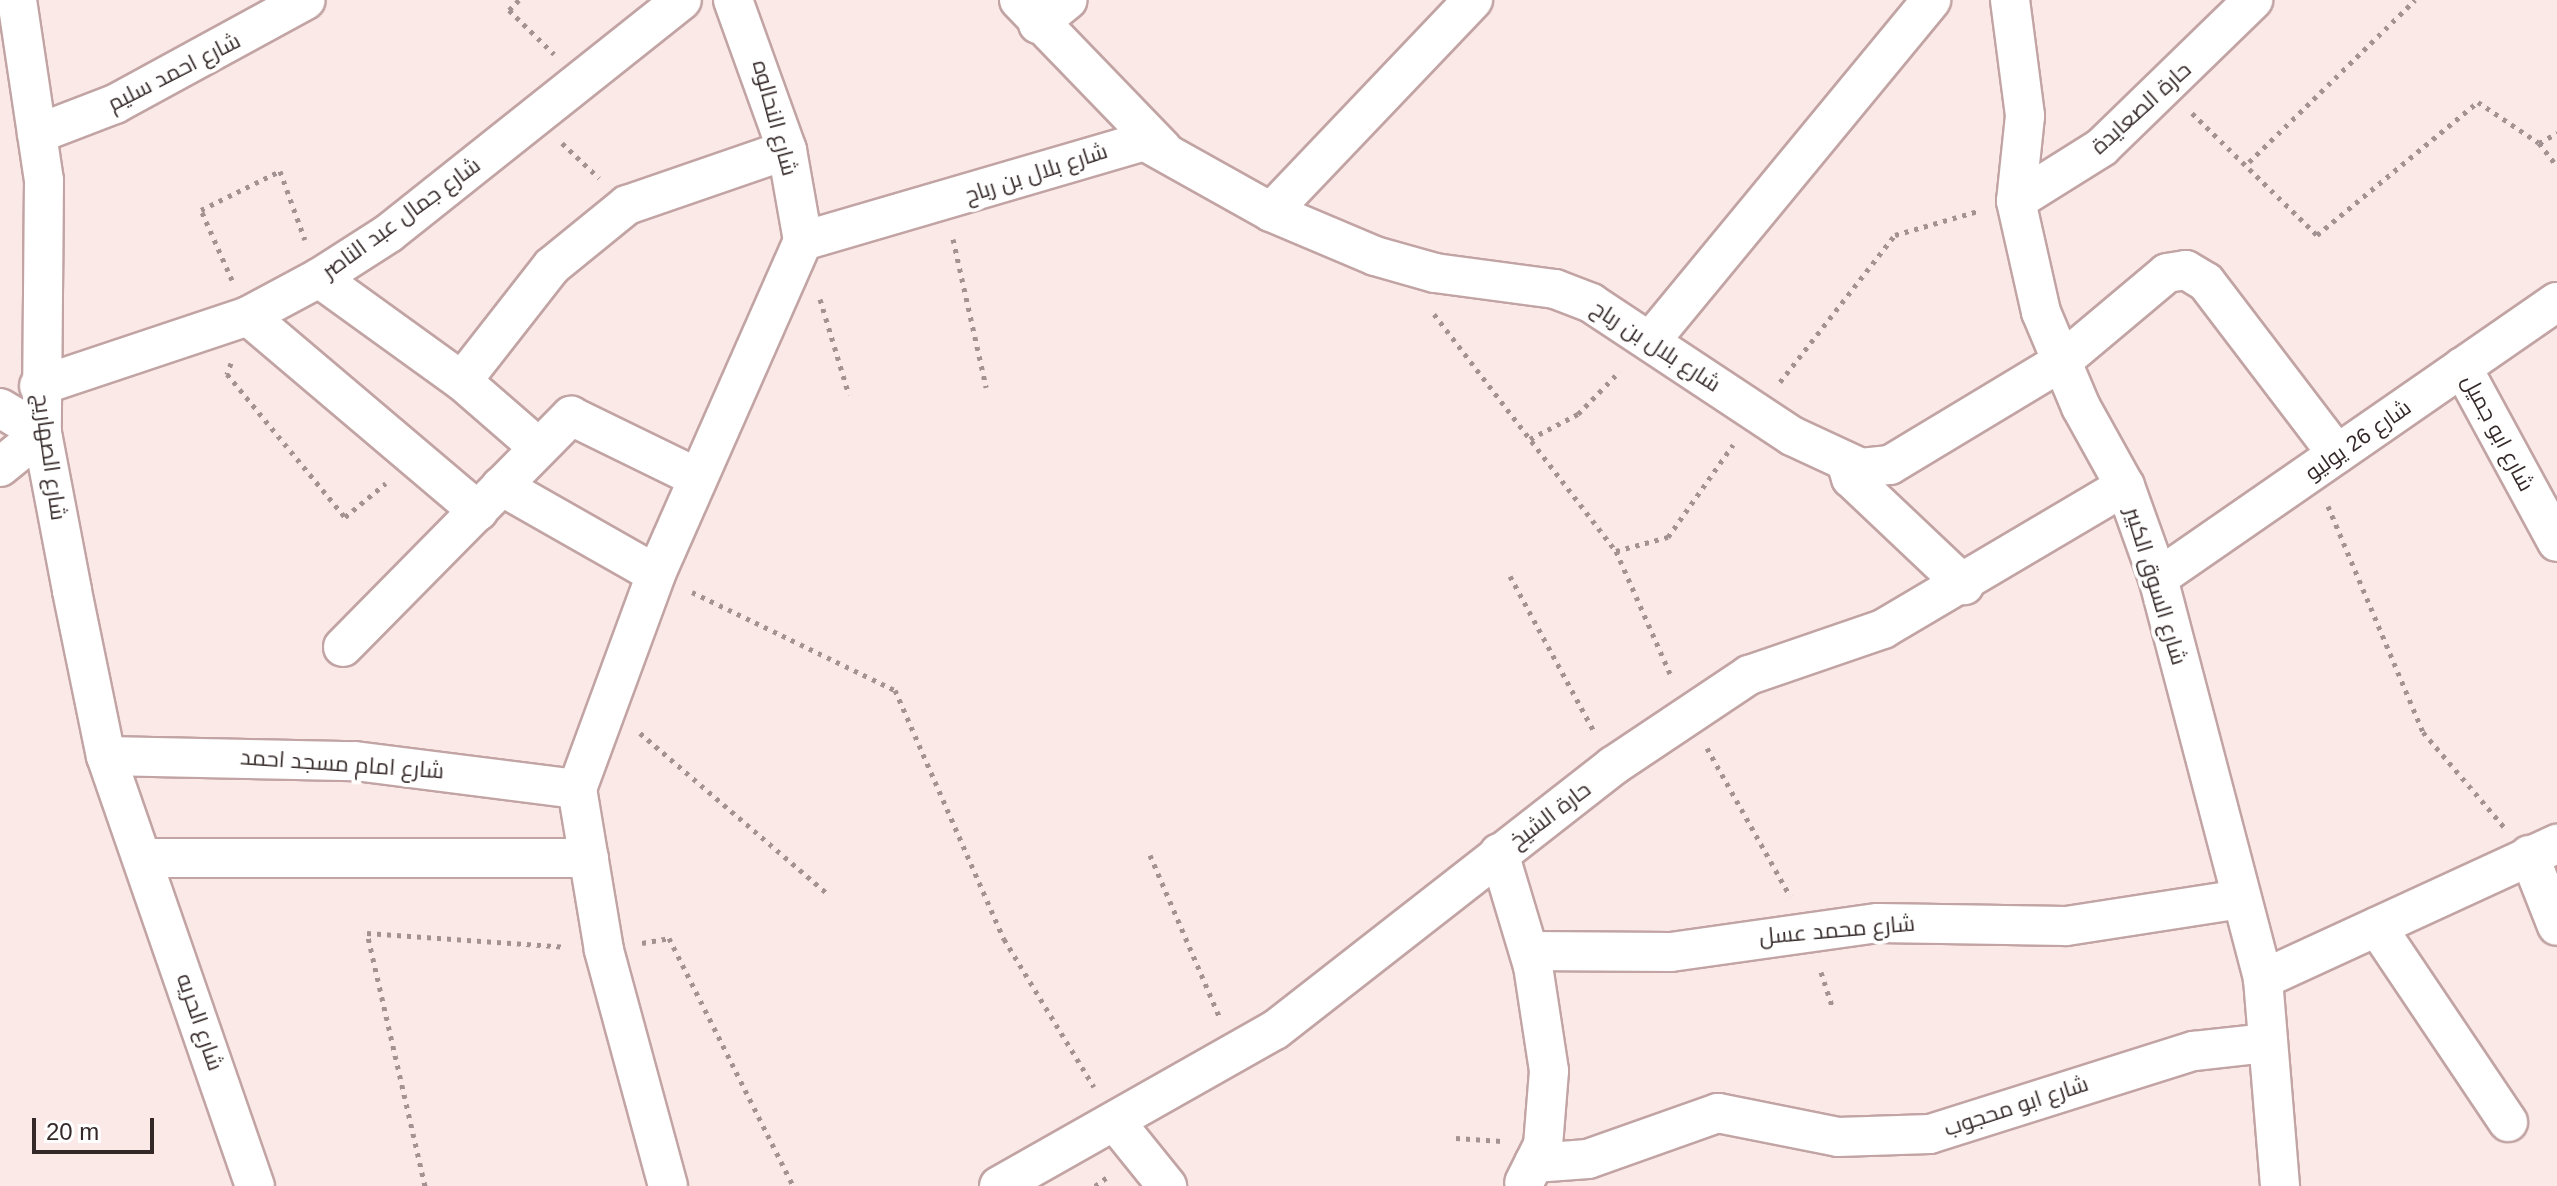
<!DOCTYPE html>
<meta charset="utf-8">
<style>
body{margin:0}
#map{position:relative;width:2557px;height:1186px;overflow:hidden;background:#fbe9e8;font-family:Helvetica,Cairo,sans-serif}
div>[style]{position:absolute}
.path>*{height:5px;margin-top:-2.5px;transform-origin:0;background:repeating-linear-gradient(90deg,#a29392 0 4px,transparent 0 10px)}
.roads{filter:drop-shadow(2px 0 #c1a4a3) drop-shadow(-2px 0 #c1a4a3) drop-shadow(0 2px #c1a4a3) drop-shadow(0 -2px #c1a4a3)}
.street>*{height:38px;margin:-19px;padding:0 19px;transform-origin:19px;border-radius:19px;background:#fff}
span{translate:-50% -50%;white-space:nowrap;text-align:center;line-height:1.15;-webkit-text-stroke:8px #fff;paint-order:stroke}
.street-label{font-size:22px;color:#342928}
.scale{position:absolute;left:32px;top:1118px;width:122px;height:36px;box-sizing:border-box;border:4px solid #342928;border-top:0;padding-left:10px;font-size:24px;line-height:28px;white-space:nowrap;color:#342928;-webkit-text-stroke:6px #fff;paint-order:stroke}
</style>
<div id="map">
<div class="path">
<div style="left:519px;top:0;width:14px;rotate:135deg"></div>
<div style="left:509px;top:10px;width:63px;rotate:44.4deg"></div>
<div style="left:2192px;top:113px;width:175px;rotate:44.3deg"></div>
<div style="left:2317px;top:235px;width:209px;rotate:-39.6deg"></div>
<div style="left:2478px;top:102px;width:73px;rotate:33.9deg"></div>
<div style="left:2539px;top:143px;width:29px;rotate:52deg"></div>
<div style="left:562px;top:143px;width:51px;rotate:43.4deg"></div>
<div style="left:2539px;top:143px;width:21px;rotate:-29deg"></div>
<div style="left:2249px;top:162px;width:232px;rotate:-44.3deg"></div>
<div style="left:953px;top:239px;width:152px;rotate:77.4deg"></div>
<div style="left:232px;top:280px;width:77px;rotate:-113.9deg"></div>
<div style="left:201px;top:210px;width:88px;rotate:-26.3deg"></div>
<div style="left:280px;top:171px;width:73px;rotate:70.1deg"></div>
<div style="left:820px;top:299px;width:100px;rotate:73.2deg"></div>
<div style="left:1434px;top:314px;width:299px;rotate:52.5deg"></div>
<div style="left:1616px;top:551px;width:139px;rotate:66.2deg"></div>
<div style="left:231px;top:363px;width:12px;rotate:110deg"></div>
<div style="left:227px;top:374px;width:185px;rotate:50.5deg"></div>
<div style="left:345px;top:517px;width:53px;rotate:-39.7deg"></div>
<div style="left:1780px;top:382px;width:187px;rotate:-52deg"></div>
<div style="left:1895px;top:235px;width:86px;rotate:-16.1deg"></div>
<div style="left:1530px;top:439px;width:54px;rotate:-27.5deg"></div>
<div style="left:1578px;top:414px;width:60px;rotate:-45.7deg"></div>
<div style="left:2328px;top:506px;width:245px;rotate:67.2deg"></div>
<div style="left:2423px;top:732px;width:125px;rotate:49.5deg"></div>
<div style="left:1616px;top:551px;width:54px;rotate:-15.1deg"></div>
<div style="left:1668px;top:537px;width:113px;rotate:-54.8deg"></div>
<div style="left:1510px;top:576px;width:179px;rotate:61.6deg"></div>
<div style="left:692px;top:592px;width:225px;rotate:25.8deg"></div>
<div style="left:895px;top:690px;width:272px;rotate:66.4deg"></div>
<div style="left:1004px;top:939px;width:173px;rotate:58.7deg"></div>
<div style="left:640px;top:733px;width:246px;rotate:40.6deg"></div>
<div style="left:1707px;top:748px;width:170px;rotate:60.7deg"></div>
<div style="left:1150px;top:855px;width:175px;rotate:66.8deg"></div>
<div style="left:642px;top:943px;width:27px;rotate:-10deg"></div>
<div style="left:669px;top:938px;width:277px;rotate:63.4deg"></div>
<div style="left:1821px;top:972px;width:39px;rotate:72deg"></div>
<div style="left:1456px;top:1138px;width:46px;rotate:3.7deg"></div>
<div style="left:425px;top:1186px;width:260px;rotate:-102.9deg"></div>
<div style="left:367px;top:933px;width:198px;rotate:4deg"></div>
<div style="left:1095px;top:1186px;width:19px;rotate:-36deg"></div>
</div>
<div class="roads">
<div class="street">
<div style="left:17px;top:0;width:182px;rotate:81.5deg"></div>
<div style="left:44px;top:180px;width:253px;rotate:90.5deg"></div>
<div style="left:42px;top:433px;width:161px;rotate:79.2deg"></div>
<div style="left:72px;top:591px;width:168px;rotate:78.4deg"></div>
<div style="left:106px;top:756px;width:455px;rotate:70.9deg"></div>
<div style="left:733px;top:0;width:159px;rotate:70.2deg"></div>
<div style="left:787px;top:150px;width:92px;rotate:80deg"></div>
<div style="left:1019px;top:0;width:207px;rotate:46deg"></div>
<div style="left:2010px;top:0;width:117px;rotate:82.6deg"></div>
<div style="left:2025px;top:116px;width:85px;rotate:96deg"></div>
<div style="left:2016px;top:201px;width:114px;rotate:77.3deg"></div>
<div style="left:2041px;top:312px;width:103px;rotate:67.2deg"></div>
<div style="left:2081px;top:407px;width:90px;rotate:60.9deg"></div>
<div style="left:2125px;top:486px;width:98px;rotate:70.3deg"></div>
<div style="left:2158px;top:578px;width:415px;rotate:75.3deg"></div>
<div style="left:2263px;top:979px;width:208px;rotate:85.3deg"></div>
<div style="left:1038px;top:24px;width:38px;rotate:-39deg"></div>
<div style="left:37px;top:134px;width:84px;rotate:-21deg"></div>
<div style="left:115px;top:104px;width:217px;rotate:-28.6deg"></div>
<div style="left:2016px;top:201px;width:102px;rotate:-32.1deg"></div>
<div style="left:2102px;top:147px;width:211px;rotate:-44.2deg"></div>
<div style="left:1271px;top:212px;width:293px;rotate:-46.4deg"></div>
<div style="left:803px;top:241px;width:355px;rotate:-16.3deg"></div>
<div style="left:1144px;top:141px;width:145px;rotate:29.2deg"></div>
<div style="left:1271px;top:212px;width:113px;rotate:22.9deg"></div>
<div style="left:1375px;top:256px;width:62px;rotate:15.8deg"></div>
<div style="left:1435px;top:273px;width:121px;rotate:7.6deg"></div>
<div style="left:1555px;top:289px;width:39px;rotate:21deg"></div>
<div style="left:1591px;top:303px;width:241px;rotate:33.5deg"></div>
<div style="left:1792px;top:436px;width:76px;rotate:24.9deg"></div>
<div style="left:1861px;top:468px;width:29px;rotate:-6deg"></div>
<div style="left:1890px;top:465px;width:200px;rotate:-31.1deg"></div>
<div style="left:2061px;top:362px;width:138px;rotate:-40deg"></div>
<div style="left:2167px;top:273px;width:19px;rotate:-9deg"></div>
<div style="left:2186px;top:270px;width:23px;rotate:31deg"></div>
<div style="left:2206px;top:282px;width:216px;rotate:52.7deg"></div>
<div style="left:319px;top:278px;width:176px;rotate:35.8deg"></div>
<div style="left:462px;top:381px;width:101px;rotate:41deg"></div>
<div style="left:248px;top:316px;width:302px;rotate:40.3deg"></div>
<div style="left:1652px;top:339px;width:439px;rotate:-50.5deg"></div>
<div style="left:2462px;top:367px;width:199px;rotate:61.5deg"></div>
<div style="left:462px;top:381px;width:146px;rotate:-52deg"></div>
<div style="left:552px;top:266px;width:97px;rotate:-39.1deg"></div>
<div style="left:627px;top:205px;width:169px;rotate:-19deg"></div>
<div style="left:39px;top:386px;width:220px;rotate:-18.5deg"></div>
<div style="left:248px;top:316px;width:81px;rotate:-28.2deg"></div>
<div style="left:319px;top:278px;width:83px;rotate:-32.7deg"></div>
<div style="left:389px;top:233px;width:374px;rotate:-38.5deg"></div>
<div style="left:0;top:408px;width:49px;rotate:30.8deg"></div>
<div style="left:42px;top:433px;width:54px;rotate:141deg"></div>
<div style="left:1847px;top:465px;width:14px;rotate:73deg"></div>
<div style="left:1851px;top:478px;width:156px;rotate:43.4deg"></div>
<div style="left:501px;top:486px;width:178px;rotate:29.6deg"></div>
<div style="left:2158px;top:578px;width:485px;rotate:-34.7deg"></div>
<div style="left:343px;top:647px;width:325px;rotate:-45.4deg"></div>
<div style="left:571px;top:416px;width:141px;rotate:26deg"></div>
<div style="left:106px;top:756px;width:249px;rotate:1.2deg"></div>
<div style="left:355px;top:761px;width:224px;rotate:7.2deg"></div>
<div style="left:1499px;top:853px;width:118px;rotate:73.3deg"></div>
<div style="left:1533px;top:966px;width:106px;rotate:81.3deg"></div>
<div style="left:1549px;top:1071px;width:74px;rotate:94.6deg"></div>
<div style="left:1543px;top:1145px;width:42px;rotate:116.6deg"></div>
<div style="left:2529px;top:855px;width:76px;rotate:68.5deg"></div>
<div style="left:143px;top:858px;width:446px"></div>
<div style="left:2377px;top:927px;width:235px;rotate:56.1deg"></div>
<div style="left:1529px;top:951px;width:142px;rotate:0.4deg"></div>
<div style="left:1671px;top:952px;width:209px;rotate:-8deg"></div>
<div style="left:1878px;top:923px;width:188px;rotate:0.9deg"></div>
<div style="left:2066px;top:926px;width:176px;rotate:-8.8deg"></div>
<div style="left:2263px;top:979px;width:324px;rotate:-24.7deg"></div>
<div style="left:1117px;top:1124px;width:80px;rotate:51.1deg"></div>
<div style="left:1534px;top:1163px;width:54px;rotate:-4.2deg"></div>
<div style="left:1588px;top:1159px;width:138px;rotate:-19.5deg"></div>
<div style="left:1718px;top:1113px;width:122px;rotate:11.3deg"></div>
<div style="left:1838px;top:1137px;width:92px;rotate:-1.9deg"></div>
<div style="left:1930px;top:1134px;width:277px;rotate:-17.5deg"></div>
<div style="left:2194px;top:1051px;width:72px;rotate:-6.3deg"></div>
<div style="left:668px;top:1186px;width:245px;rotate:-105.2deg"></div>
<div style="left:604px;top:950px;width:163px;rotate:-99.5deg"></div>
<div style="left:577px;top:789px;width:229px;rotate:-69.8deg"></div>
<div style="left:656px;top:574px;width:364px;rotate:-66.2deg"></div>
<div style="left:999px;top:1186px;width:317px;rotate:-29.5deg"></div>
<div style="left:1275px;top:1030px;width:429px;rotate:-38deg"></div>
<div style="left:1613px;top:766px;width:164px;rotate:-33.8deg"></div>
<div style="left:1749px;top:675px;width:142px;rotate:-18.9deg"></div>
<div style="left:1883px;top:629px;width:281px;rotate:-30.6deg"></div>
</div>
</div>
<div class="street-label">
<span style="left:174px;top:72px;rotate:-27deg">شارع احمد سليم</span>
<span style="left:2141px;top:108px;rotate:-42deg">حارة الصعايدة</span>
<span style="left:775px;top:118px;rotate:75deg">شارع النحالوه</span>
<span style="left:1036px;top:173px;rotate:-18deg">شارع بلال بن رباح</span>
<span style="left:401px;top:218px;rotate:-36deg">شارع جمال عبد الناصر</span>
<span style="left:1656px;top:346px;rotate:33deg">شارع بلال بن رباح</span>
<span style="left:2498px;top:433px;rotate:62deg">شارع ابو جميل</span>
<span style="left:2358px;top:440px;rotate:-35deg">شارع 26 يوليو</span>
<span style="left:50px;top:457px;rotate:82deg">شارع الصهاريج</span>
<span style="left:2156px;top:586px;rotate:73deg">شارع السوق الكبير</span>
<span style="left:342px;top:764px;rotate:4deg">شارع امام مسجد احمد</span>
<span style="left:1550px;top:815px;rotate:-37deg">حارة الشيخ</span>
<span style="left:1837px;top:930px;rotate:-5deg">شارع محمد عسل</span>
<span style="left:200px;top:1022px;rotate:71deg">شارع الحريه</span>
<span style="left:2016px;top:1106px;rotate:-18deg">شارع ابو محجوب</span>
</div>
<div class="scale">20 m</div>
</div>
